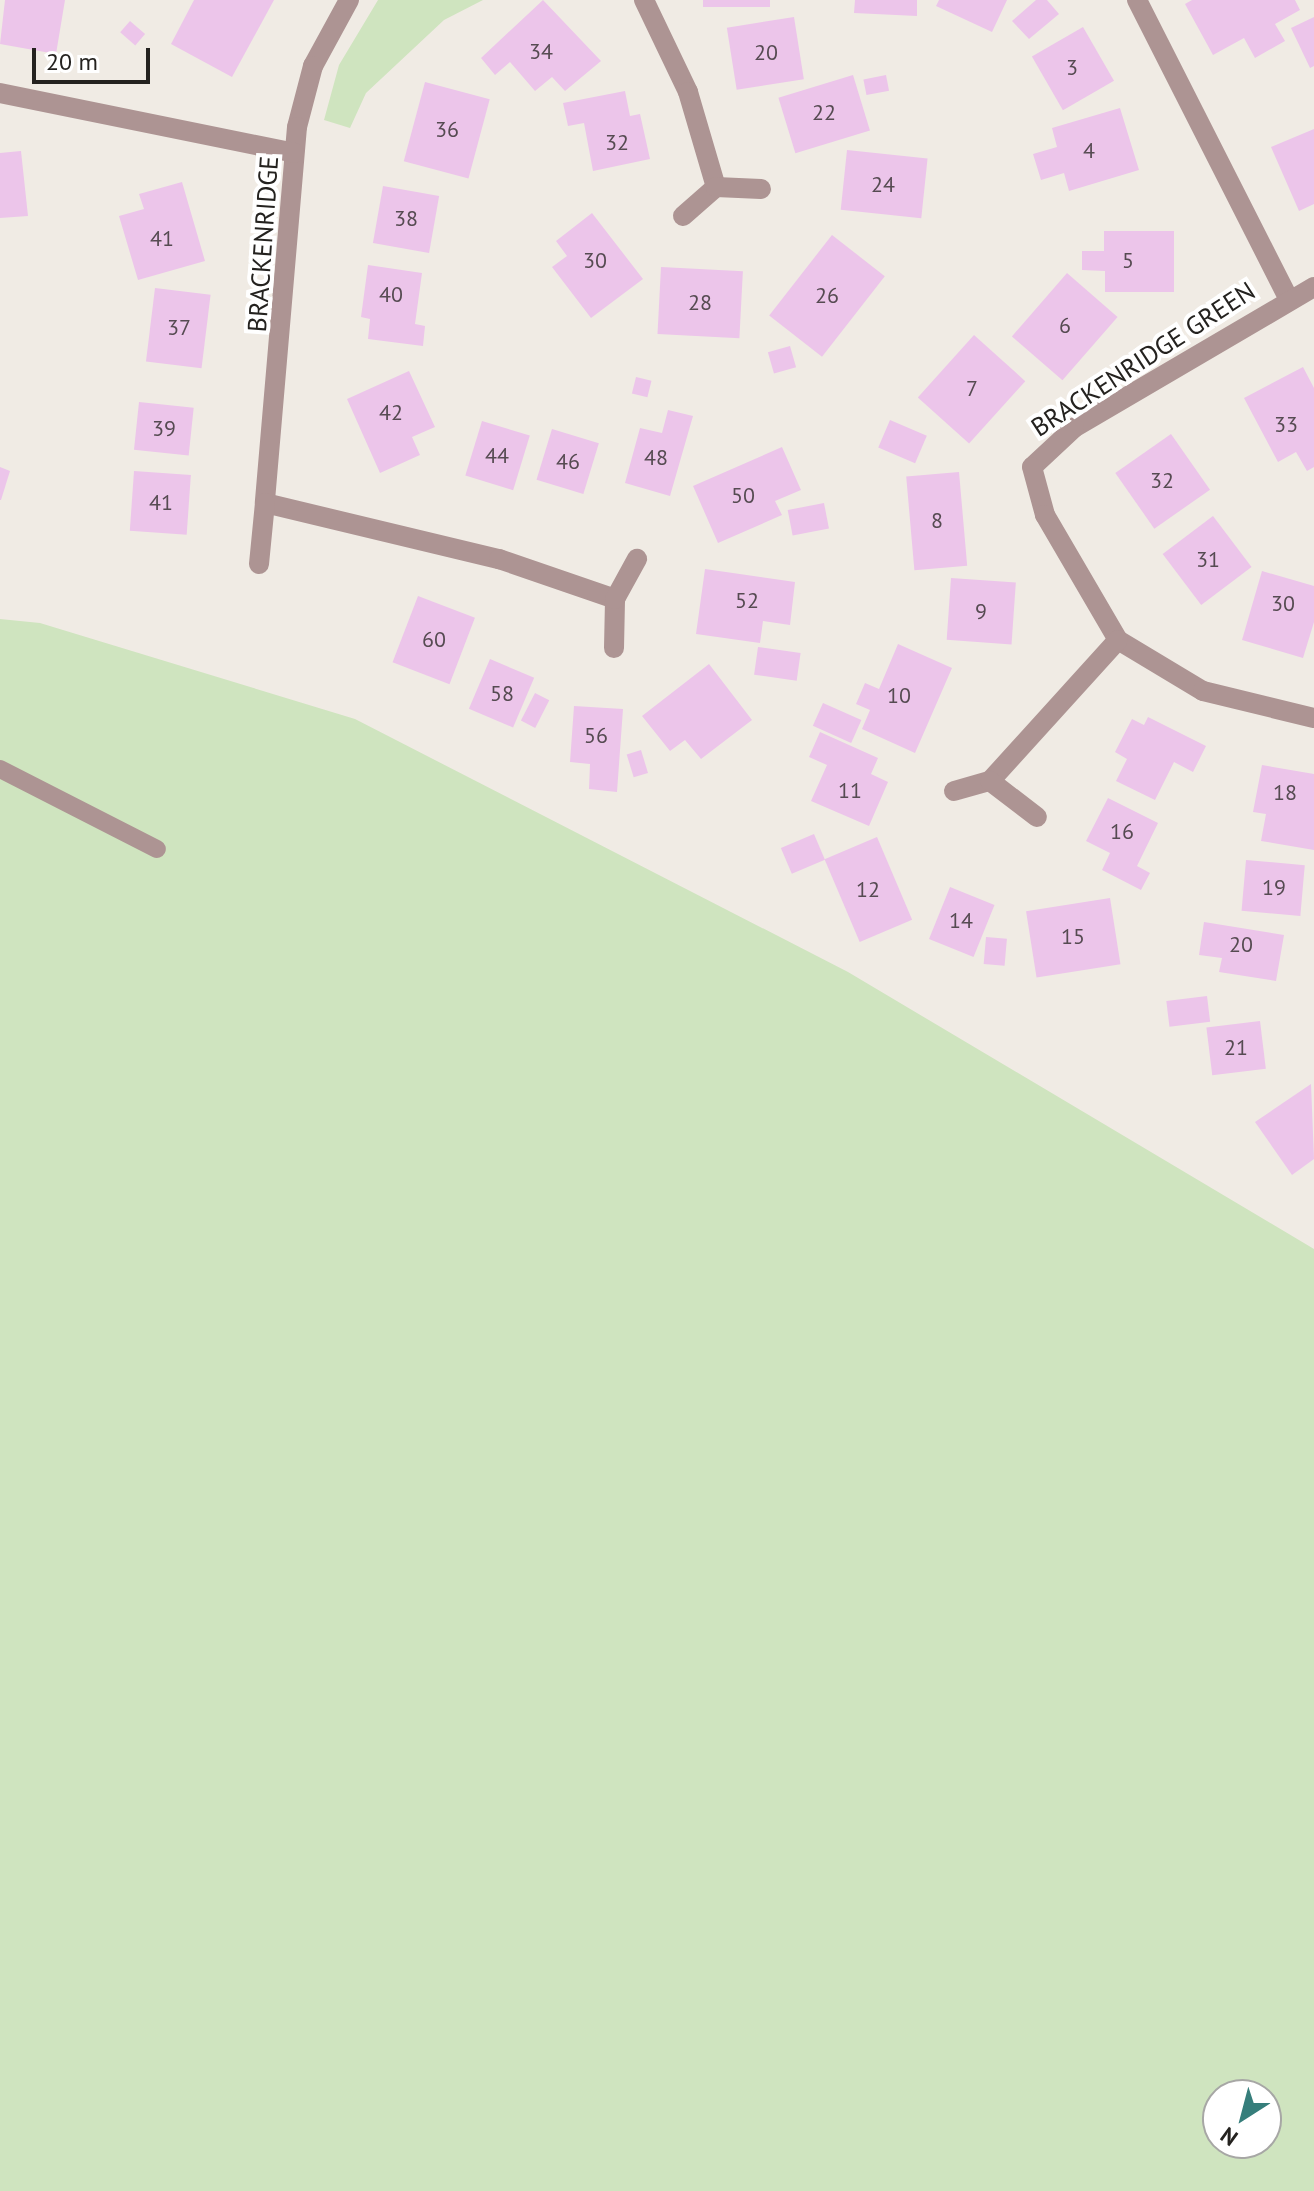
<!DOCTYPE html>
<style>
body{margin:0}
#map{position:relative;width:1314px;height:2191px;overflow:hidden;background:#f0ebe4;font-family:"PT Sans",sans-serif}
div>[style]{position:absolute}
.green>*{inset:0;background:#cfe4bf}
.building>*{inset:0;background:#ecc5ea;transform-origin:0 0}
.lane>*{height:18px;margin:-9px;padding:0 9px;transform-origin:9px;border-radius:9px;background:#ad9493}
.street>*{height:20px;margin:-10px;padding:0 10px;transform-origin:10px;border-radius:10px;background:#ad9493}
span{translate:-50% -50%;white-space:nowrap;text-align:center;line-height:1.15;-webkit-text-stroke:8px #fff;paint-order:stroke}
.number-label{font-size:22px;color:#564b52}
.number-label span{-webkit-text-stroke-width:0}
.street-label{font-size:26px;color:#24221f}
.north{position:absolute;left:1202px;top:2079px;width:80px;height:80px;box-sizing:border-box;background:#fff;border:2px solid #a7a7a5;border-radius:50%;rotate:216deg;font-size:22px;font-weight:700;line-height:32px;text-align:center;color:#24221f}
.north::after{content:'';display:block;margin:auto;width:28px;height:36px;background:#367e7b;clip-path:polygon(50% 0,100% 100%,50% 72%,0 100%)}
.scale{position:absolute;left:32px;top:48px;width:118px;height:36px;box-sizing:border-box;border:4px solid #24221f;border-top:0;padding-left:10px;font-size:24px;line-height:28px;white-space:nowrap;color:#24221f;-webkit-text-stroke:6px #fff;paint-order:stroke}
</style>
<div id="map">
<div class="green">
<div style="clip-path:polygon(378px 0,483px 0,444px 20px,366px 93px,350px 128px,324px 120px,339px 65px)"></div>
<div style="clip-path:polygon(evenodd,0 619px,40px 623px,355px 719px,848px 972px,1314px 1249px,1314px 2191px,0 2191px,0 619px,1218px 2095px,1266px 2095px,1266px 2143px,1218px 2143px,1218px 2095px)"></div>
</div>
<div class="building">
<div style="clip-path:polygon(5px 0,65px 0,56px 54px,0 44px)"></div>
<div style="clip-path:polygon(194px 0,274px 0,232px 77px,171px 44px)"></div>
<div style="clip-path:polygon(543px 0,601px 61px,565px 91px,552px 77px,535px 91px,510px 62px,495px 75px,481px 58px)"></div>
<div style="left:703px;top:0;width:67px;height:7px"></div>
<div style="clip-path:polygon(855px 0,917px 0,917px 16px,854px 13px)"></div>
<div style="clip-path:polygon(939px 0,1007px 0,992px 32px,936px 6px)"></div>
<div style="clip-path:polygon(1036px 0,1047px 0,1059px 14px,1029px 39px,1012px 21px)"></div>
<div style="clip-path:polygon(1192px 0,1295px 0,1300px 10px,1275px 24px,1285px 41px,1255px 58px,1244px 38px,1213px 55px,1185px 4px)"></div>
<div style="left:794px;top:17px;width:63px;height:68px;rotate:81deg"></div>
<div style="clip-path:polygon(1314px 17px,1314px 66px,1310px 68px,1291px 28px)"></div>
<div style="left:130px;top:21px;width:20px;height:15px;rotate:41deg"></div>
<div style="left:1083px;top:27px;width:62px;height:59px;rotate:60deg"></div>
<div style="left:853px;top:75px;width:58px;height:78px;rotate:73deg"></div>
<div style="left:886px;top:75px;width:16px;height:23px;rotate:79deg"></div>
<div style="left:425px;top:82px;width:67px;height:82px;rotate:15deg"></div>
<div style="clip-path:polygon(625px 91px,630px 116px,640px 114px,650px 159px,593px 171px,584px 123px,568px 126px,563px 103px)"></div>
<div style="clip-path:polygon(1120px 108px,1139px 170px,1069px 191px,1064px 173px,1041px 180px,1033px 154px,1057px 147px,1052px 128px)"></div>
<div style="clip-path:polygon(1314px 129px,1314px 204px,1299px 211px,1271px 147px)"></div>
<div style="left:847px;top:150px;width:81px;height:60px;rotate:6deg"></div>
<div style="clip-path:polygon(21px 151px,28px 216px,0 218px,0 153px)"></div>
<div style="clip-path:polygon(182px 182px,205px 261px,138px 280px,119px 216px,144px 209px,139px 194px)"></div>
<div style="left:383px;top:186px;width:57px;height:58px;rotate:10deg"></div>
<div style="clip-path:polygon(592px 213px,643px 279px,591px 318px,552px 267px,567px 256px,556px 241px)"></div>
<div style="clip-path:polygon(1104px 231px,1174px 231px,1174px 292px,1105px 292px,1105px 271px,1082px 270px,1082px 251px,1104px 251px)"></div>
<div style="left:832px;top:235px;width:67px;height:102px;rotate:38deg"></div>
<div style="clip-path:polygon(368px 265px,422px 273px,415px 324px,425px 326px,423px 346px,368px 339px,370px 319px,361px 317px)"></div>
<div style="left:661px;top:267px;width:82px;height:67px;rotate:3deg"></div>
<div style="left:1067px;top:273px;width:67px;height:84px;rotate:41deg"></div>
<div style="left:155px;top:288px;width:56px;height:74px;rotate:7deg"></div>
<div style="left:974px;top:335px;width:69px;height:84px;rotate:42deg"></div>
<div style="left:790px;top:346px;width:22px;height:23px;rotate:74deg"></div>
<div style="clip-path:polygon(1303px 367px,1314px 388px,1314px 467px,1307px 471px,1296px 452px,1278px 462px,1244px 398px)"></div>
<div style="clip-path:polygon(409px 371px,435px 427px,412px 437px,420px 455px,380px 473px,347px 399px)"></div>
<div style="left:636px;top:377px;width:16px;height:17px;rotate:14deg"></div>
<div style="left:139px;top:402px;width:55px;height:48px;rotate:6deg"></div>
<div style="clip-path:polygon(668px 410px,693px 416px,670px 496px,625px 483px,640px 428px,662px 433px)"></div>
<div style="left:890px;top:420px;width:40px;height:30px;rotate:23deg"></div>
<div style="left:482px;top:421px;width:50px;height:57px;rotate:17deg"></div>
<div style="left:552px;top:429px;width:49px;height:53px;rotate:17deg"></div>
<div style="left:1171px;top:434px;width:68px;height:68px;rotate:55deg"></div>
<div style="clip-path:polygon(782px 447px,801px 490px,775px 501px,782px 515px,718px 543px,693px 486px)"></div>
<div style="clip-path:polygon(0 467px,10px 471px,1px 500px,0 500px)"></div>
<div style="left:134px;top:471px;width:57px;height:60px;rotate:4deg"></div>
<div style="left:959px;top:472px;width:94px;height:53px;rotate:85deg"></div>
<div style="left:824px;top:503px;width:26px;height:37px;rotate:79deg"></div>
<div style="left:1213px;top:516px;width:64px;height:63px;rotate:53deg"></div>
<div style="clip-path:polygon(705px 569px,795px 582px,790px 625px,763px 621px,760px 643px,696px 634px)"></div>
<div style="clip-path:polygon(1262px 571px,1314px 586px,1314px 622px,1303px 658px,1242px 640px)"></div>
<div style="left:951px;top:578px;width:65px;height:62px;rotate:4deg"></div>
<div style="left:418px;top:596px;width:61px;height:71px;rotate:21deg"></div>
<div style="clip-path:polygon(898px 644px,952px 668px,915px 753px,862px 729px,870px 710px,856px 704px,865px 683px,879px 689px)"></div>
<div style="left:758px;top:647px;width:43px;height:28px;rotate:8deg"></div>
<div style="left:490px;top:659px;width:48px;height:54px;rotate:23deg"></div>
<div style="clip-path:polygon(709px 664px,752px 720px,701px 759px,685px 740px,670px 751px,642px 716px)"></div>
<div style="left:535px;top:693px;width:16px;height:31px;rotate:27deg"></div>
<div style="left:823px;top:703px;width:42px;height:25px;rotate:24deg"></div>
<div style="clip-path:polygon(574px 706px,623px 709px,617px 792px,589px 789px,590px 764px,570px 762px)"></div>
<div style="clip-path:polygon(1148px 717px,1206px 746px,1193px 772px,1174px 762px,1155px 800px,1116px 781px,1127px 759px,1115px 752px,1132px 719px,1144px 725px)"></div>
<div style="clip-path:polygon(820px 732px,878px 758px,871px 774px,888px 782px,869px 826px,811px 801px,827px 765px,809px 757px)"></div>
<div style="left:641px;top:750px;width:24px;height:15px;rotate:73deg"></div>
<div style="clip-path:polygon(1262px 765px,1314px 774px,1314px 850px,1261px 841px,1266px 814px,1253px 812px)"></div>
<div style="clip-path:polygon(1108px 798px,1158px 823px,1137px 866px,1150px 873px,1141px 890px,1102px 870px,1110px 853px,1086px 841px)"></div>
<div style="left:814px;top:834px;width:28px;height:36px;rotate:67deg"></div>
<div style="left:877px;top:837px;width:90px;height:57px;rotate:67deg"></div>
<div style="left:1246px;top:860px;width:59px;height:51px;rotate:5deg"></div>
<div style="left:950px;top:887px;width:48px;height:56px;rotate:22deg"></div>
<div style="left:1110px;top:898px;width:67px;height:85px;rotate:81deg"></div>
<div style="clip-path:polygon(1204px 922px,1284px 935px,1276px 981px,1219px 972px,1222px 958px,1199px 955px)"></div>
<div style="left:986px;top:937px;width:21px;height:27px;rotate:5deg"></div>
<div style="left:1207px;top:996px;width:26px;height:41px;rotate:83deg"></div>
<div style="left:1260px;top:1021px;width:48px;height:54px;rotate:83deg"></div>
<div style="clip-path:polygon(1311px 1084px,1314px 1159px,1292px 1175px,1255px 1122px)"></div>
</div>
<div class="lane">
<div style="left:0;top:769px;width:176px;rotate:27deg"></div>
</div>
<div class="street">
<div style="left:349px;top:0;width:75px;rotate:118.6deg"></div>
<div style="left:313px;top:66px;width:63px;rotate:104.7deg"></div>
<div style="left:297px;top:127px;width:377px;rotate:94.9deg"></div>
<div style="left:265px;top:503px;width:241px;rotate:13.5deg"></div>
<div style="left:499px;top:559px;width:123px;rotate:19deg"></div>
<div style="left:644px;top:0;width:102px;rotate:64.4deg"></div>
<div style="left:688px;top:92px;width:99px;rotate:73.6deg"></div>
<div style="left:1137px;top:0;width:334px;rotate:63.1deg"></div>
<div style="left:0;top:93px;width:300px;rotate:11.5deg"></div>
<div style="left:683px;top:216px;width:44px;rotate:-41.3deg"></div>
<div style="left:716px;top:187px;width:45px;rotate:2.5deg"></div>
<div style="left:1314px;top:287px;width:278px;rotate:149.6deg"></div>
<div style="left:1074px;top:428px;width:57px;rotate:137.1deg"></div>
<div style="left:1032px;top:467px;width:50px;rotate:74.8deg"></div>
<div style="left:1045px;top:515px;width:145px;rotate:59.7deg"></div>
<div style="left:1118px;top:640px;width:99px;rotate:31deg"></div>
<div style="left:1203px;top:691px;width:114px;rotate:13.7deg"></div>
<div style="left:259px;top:564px;width:61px;rotate:-84.4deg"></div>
<div style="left:614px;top:648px;width:49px;rotate:-88.8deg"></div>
<div style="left:615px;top:599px;width:46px;rotate:-61.2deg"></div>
<div style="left:990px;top:781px;width:190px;rotate:-47.8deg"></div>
<div style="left:954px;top:791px;width:37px;rotate:-16deg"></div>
<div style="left:990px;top:781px;width:59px;rotate:37.5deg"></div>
</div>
<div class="number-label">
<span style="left:541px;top:52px">34</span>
<span style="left:766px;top:53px">20</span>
<span style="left:1072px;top:68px">3</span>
<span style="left:824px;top:113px">22</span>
<span style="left:447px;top:130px">36</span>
<span style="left:617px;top:143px">32</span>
<span style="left:1089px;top:151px">4</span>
<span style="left:883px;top:185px">24</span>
<span style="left:406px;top:219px">38</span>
<span style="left:162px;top:239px">41</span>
<span style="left:595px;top:261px">30</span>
<span style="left:1128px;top:261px">5</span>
<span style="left:391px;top:295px">40</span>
<span style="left:827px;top:296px">26</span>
<span style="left:700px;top:303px">28</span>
<span style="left:1065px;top:326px">6</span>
<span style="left:179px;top:328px">37</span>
<span style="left:972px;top:389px">7</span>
<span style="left:391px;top:413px">42</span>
<span style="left:1286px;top:425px">33</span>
<span style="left:164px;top:429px">39</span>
<span style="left:497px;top:456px">44</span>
<span style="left:656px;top:458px">48</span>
<span style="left:568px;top:462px">46</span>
<span style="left:1162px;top:481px">32</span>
<span style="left:743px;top:496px">50</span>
<span style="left:161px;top:503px">41</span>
<span style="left:937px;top:521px">8</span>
<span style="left:1208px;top:560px">31</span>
<span style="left:747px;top:601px">52</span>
<span style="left:1283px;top:604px">30</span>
<span style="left:981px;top:612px">9</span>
<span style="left:434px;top:640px">60</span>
<span style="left:502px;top:694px">58</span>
<span style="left:899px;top:696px">10</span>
<span style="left:596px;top:736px">56</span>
<span style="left:850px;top:791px">11</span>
<span style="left:1285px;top:793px">18</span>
<span style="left:1122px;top:832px">16</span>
<span style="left:1274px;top:888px">19</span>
<span style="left:868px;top:890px">12</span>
<span style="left:961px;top:921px">14</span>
<span style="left:1073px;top:937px">15</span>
<span style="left:1241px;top:945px">20</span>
<span style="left:1236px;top:1048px">21</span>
</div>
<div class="street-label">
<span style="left:263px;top:244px;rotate:-86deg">BRACKENRIDGE</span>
<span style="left:1143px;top:359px;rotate:-33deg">BRACKENRIDGE GREEN</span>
</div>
<div class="north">N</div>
<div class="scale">20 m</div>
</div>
